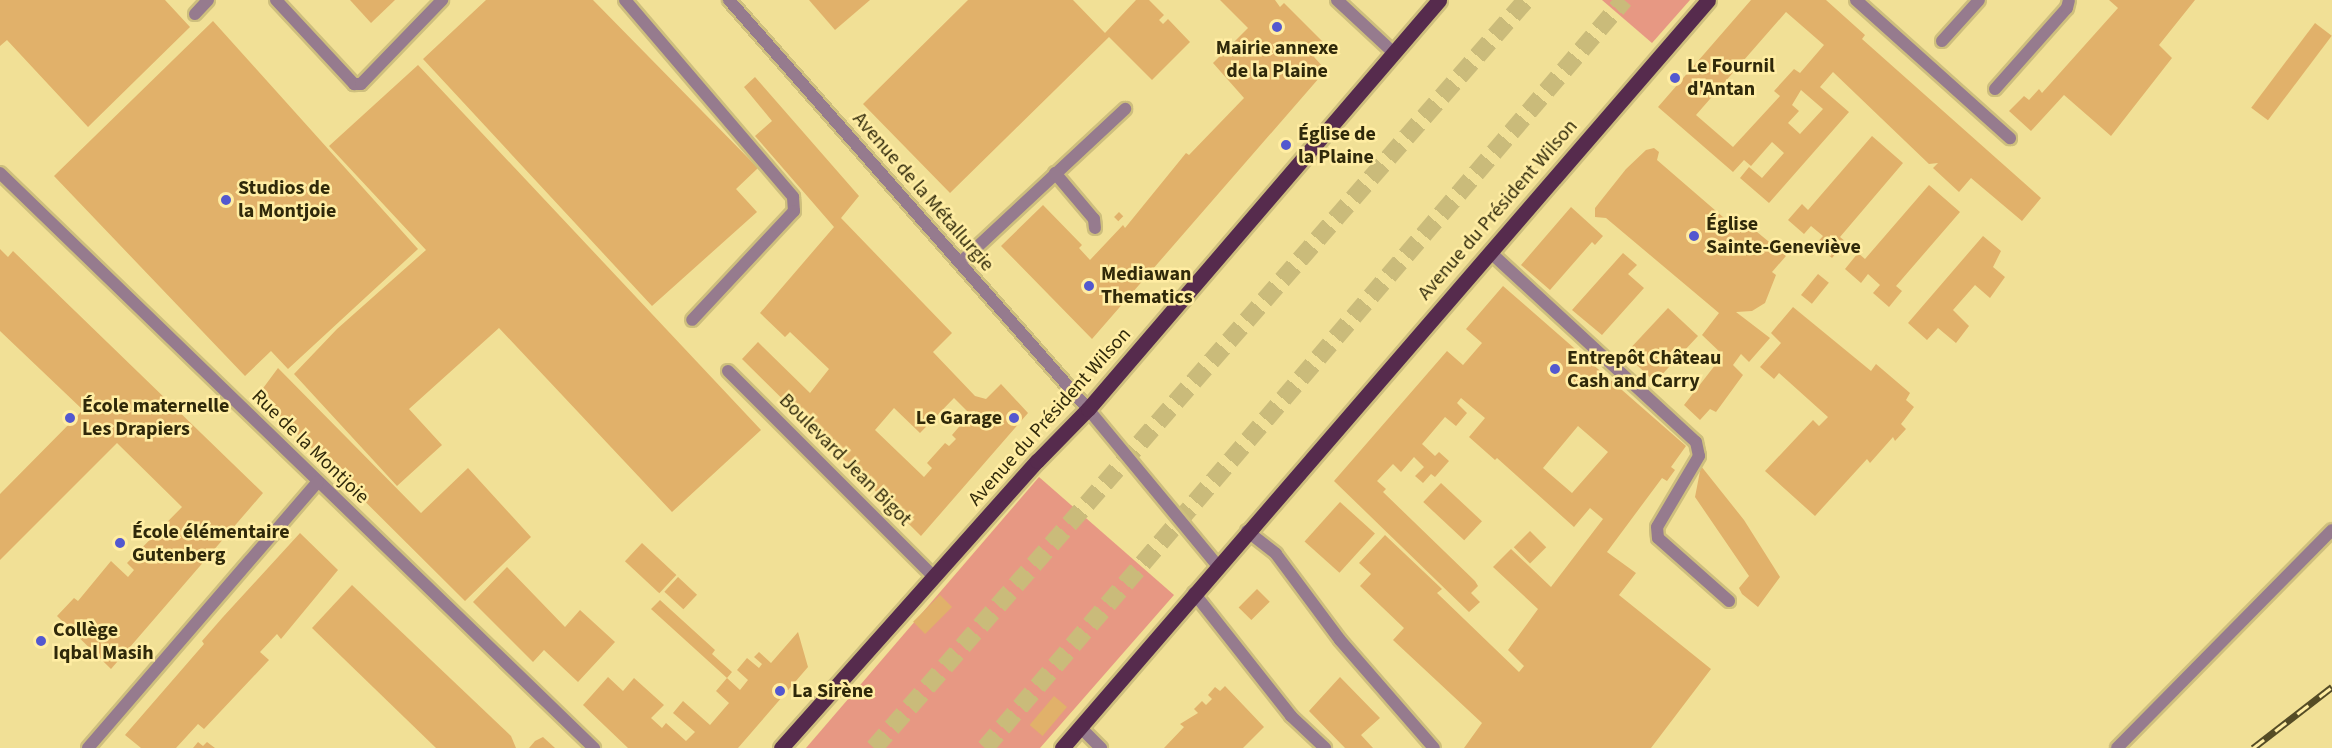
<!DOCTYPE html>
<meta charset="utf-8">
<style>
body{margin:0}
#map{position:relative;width:2332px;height:748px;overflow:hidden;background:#f1e096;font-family:"Source Sans 3",sans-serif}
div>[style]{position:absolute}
.green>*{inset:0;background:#e79883}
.building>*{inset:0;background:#e1b16a;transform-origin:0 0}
.motorway-tunnel>*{height:18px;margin-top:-9px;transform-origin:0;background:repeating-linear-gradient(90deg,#cabb7a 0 18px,transparent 0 27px)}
.roads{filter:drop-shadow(2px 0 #cebf7d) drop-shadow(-2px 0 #cebf7d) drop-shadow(0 2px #cebf7d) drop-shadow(0 -2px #cebf7d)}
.service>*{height:12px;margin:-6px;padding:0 6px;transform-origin:6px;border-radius:6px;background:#967b8e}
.minor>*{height:12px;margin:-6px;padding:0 6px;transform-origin:6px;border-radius:6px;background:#967b8e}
.primary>*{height:15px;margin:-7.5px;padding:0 7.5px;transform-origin:7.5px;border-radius:7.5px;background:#562b4d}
.rail>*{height:7px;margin-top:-3.5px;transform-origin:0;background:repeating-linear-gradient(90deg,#ffeda3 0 14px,#554c25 0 28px);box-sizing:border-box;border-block:2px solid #554c25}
.dots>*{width:16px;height:16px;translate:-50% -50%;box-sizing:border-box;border:3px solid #ffeda3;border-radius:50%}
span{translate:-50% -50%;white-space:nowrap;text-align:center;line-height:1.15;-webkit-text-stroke:5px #ffeda3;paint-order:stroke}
.poi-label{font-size:20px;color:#30290a;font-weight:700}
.left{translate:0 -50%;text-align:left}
.right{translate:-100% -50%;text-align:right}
.street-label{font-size:20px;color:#30290a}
</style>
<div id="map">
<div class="green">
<div style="clip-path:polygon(1602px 0,1690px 0,1652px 43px)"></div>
<div style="clip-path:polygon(1039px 477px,1174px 595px,1040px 748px,806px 748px)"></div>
</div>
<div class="building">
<div style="clip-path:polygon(0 0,165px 0,190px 27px,88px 127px,7px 40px,0 46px)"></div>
<div style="clip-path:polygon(350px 0,395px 0,371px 23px)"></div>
<div style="clip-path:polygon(486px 0,593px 0,758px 168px,736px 189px,757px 212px,652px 306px,423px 59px)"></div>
<div style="clip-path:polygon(809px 0,870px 0,835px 30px)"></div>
<div style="clip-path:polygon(968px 0,1073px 0,1105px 33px,1136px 0,1149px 0,1164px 15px,1159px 20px,1163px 24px,1168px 19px,1190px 42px,1152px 80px,1109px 37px,950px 193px,863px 104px)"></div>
<div style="clip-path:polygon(1220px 0,1275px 0,1280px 7px,1284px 3px,1326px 45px,1314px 57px,1326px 70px,1092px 339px,1001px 246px,1043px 205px,1082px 245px,1079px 248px,1090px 260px,1123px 225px,1125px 228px,1186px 153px,1189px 155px,1244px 98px,1213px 63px,1248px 28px)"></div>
<div style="clip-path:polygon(evenodd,1751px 0,1826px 0,1865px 35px,1862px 39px,2041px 198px,2022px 221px,1971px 178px,1959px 192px,1933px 168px,1938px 163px,1929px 164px,1833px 72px,1820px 87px,1849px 112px,1769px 203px,1740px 178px,1749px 167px,1762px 178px,1784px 153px,1772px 142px,1751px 166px,1744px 160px,1733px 172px,1658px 107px,1751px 0,1786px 12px,1824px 45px,1800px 73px,1794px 69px,1774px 91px,1780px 96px,1733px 147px,1696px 115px,1786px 12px,1751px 0,1801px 90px,1823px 109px,1800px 134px,1788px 123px,1799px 111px,1792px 105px,1801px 90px)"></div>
<div style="clip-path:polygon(2109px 0,2195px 0,2159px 45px,2172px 58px,2111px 136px,2064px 95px,2031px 131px,2009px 111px,2024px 96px,2029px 100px,2039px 89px,2042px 93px,2118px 8px)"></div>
<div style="clip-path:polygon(213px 21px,418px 249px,288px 369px,271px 351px,245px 376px,54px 176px)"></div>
<div style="left:2315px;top:23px;width:21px;height:106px;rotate:37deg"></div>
<div style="clip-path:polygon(418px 65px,761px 430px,672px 512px,499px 328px,409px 409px,442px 445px,397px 486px,294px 374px,337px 329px,426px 250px,329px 146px)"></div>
<div style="clip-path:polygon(evenodd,755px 77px,859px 196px,841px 218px,952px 333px,933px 352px,975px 396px,986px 399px,1001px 384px,1028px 413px,921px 536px,742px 359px,758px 342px,810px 393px,829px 369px,790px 332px,785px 337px,760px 313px,834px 227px,755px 136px,772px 121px,744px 87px,755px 77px,954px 398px,970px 414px,952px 435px,956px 439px,949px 446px,945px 443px,927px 463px,932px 468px,924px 477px,875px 430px,894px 408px,920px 433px,954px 398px)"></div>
<div style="clip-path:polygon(1872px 136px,1903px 163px,1840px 237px,1846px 242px,1832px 258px,1816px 244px,1823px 236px,1811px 226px,1804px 234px,1788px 220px,1802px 204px,1808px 210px)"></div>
<div style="clip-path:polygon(1654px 148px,1659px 152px,1657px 160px,1738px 230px,1745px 222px,1786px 256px,1772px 272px,1776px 275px,1765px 303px,1752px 311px,1736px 312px,1770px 338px,1749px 362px,1741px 354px,1733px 365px,1743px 375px,1716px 412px,1710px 409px,1700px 420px,1684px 405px,1723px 355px,1702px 335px,1719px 313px,1606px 218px,1595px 217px,1595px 208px,1626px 169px,1646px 150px)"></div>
<div style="clip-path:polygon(1929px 185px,1960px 212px,1896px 286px,1902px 291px,1889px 307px,1873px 293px,1880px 285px,1868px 274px,1861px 283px,1845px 269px,1858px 253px,1865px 259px)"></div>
<div style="clip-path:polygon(1571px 207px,1603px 236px,1595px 245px,1592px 242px,1550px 290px,1521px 265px)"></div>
<div style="left:1119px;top:212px;width:6px;height:7px;rotate:45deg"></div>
<div style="clip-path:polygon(1983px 236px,2001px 251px,1993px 267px,2005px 277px,1990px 298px,1975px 285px,1953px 310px,1969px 326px,1956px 343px,1938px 328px,1927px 340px,1908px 323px)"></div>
<div style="clip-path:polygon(0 249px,8px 257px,13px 251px,263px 493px,111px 669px,57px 616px,74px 598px,78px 601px,111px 561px,128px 577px,134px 570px,127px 563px,182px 507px,117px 443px,0 560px,0 494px,83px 410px,0 331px)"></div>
<div style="clip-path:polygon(1623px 253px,1637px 265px,1628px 274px,1644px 288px,1602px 335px,1572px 310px)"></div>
<div style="left:1818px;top:274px;width:14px;height:27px;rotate:39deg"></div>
<div style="clip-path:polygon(evenodd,1503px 286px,1686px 446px,1671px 467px,1675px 470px,1667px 481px,1662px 478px,1607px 552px,1636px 573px,1619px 595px,1711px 669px,1651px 748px,1464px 748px,1482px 723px,1393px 640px,1404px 628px,1360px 586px,1371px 574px,1359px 563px,1385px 535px,1442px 589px,1437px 593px,1519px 672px,1524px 666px,1508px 650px,1538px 609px,1493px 567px,1511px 549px,1551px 587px,1603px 519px,1590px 508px,1574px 527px,1497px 458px,1495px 460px,1469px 437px,1485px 418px,1461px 398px,1457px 403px,1467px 413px,1456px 426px,1445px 417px,1422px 444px,1435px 456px,1439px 452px,1449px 461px,1435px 477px,1431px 474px,1423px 483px,1415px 476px,1424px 467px,1414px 457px,1401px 472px,1393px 464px,1377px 481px,1386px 489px,1383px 492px,1475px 581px,1478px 586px,1471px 593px,1480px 602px,1469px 612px,1334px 481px,1447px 351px,1463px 365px,1482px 343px,1466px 329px,1503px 286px,1578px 426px,1608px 452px,1572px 493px,1543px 468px,1578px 426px)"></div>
<div style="clip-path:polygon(1793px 307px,1871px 371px,1876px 364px,1910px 393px,1906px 400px,1914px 407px,1901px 424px,1906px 429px,1895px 441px,1893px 437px,1870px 463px,1867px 459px,1815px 516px,1765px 471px,1813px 420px,1819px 426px,1828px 417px,1779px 373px,1774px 379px,1760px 367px,1781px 343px,1771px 333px)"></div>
<div style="left:1668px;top:308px;width:41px;height:63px;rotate:43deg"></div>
<div style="clip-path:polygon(278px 368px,421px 513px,468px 468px,531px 537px,465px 601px,258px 395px)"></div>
<div style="clip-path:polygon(1701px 466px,1744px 520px,1780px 577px,1758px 607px,1742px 594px,1739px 588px,1749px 576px,1695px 497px)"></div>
<div style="left:1441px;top:483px;width:56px;height:26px;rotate:43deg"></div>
<div style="left:1340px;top:502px;width:47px;height:53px;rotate:42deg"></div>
<div style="left:1530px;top:531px;width:23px;height:23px;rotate:45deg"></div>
<div style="clip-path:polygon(300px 533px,338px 570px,281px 639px,277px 634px,260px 652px,269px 660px,204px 729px,198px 724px,176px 748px,141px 748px,125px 735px,204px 644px,202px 641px,223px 617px)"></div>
<div style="left:642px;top:543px;width:47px;height:25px;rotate:43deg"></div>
<div style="clip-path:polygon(507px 567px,565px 627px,580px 610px,615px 642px,578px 682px,544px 650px,533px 662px,473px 602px)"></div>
<div style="left:678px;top:577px;width:26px;height:20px;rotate:43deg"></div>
<div style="clip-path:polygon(352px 585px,511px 736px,516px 748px,436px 748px,312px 628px)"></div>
<div style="left:1257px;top:589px;width:18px;height:26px;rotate:45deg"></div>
<div style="left:940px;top:595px;width:17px;height:38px;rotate:45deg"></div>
<div style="clip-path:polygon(660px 600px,715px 650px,712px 654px,732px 672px,727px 678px,740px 690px,748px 680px,737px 670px,747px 658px,759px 668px,762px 664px,754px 657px,759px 652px,771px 663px,798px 632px,808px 667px,738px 748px,628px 748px,583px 705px,608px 677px,623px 691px,634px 678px,664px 705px,651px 718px,662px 728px,666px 723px,686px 741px,695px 732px,673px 713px,683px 701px,710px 725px,729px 703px,716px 691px,727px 678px,651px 609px)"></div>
<div style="clip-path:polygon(1340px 677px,1380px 718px,1361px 735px,1373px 748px,1345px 748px,1309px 711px)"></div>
<div style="clip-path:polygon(1225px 686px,1264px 727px,1243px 748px,1164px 748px,1184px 727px,1180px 724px,1198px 713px,1194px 709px,1202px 701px,1206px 705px,1212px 699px,1208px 695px,1215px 687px,1220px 691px)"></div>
<div style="left:1054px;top:696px;width:17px;height:38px;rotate:40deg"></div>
<div style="clip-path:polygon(543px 737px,555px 748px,529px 748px,535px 741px)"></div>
<div style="clip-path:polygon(198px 742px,203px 746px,207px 742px,215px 748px,193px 748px)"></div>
</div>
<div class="motorway-tunnel">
<div style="left:874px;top:748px;width:992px;rotate:-48.92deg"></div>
<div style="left:985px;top:748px;width:984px;rotate:-49.49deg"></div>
</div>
<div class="roads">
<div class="service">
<div style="left:276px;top:0;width:115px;rotate:47.1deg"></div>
<div style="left:354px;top:84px;width:7px"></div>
<div style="left:361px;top:84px;width:117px;rotate:-46deg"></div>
<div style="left:625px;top:0;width:259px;rotate:49.5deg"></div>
<div style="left:793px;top:197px;width:14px;rotate:86deg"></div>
<div style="left:794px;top:211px;width:149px;rotate:133.1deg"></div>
<div style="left:195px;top:14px;width:19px;rotate:-47deg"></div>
<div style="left:1942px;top:41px;width:55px;rotate:-47.9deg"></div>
<div style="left:1995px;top:89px;width:108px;rotate:-48.4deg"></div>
<div style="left:2067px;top:8px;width:8px;rotate:-76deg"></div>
<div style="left:1055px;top:173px;width:60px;rotate:49.7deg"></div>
<div style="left:1094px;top:219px;width:9px;rotate:84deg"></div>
<div style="left:1490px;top:252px;width:280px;rotate:42.7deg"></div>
<div style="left:1696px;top:442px;width:14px;rotate:78deg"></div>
<div style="left:1699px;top:456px;width:82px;rotate:120.6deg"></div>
<div style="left:1657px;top:527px;width:11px;rotate:85deg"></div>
<div style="left:1658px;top:538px;width:95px;rotate:41.6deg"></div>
<div style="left:960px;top:263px;width:226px;rotate:-43deg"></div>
<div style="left:728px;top:371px;width:291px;rotate:45deg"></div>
<div style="left:1247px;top:531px;width:37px;rotate:38deg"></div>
<div style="left:1276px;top:554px;width:107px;rotate:53.3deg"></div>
<div style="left:1340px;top:640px;width:143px;rotate:49deg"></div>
<div style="left:1194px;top:593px;width:157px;rotate:51.7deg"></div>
<div style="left:1291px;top:716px;width:47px;rotate:43.3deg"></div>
<div style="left:2117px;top:748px;width:306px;rotate:-45.4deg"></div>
</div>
<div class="minor">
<div style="left:729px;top:0;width:544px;rotate:48.72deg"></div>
<div style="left:1088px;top:409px;width:202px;rotate:50.4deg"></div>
<div style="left:1337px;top:0;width:79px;rotate:43deg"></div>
<div style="left:1856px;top:0;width:207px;rotate:41.9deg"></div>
<div style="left:0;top:173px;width:827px;rotate:44.07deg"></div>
<div style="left:1080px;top:727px;width:30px;rotate:45deg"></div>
<div style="left:88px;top:748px;width:352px;rotate:-49.2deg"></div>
</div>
<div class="primary">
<div style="left:781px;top:748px;width:385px;rotate:-48.3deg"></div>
<div style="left:1037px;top:461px;width:73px;rotate:-45.6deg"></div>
<div style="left:1088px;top:409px;width:539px;rotate:-49.36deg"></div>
<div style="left:1062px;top:748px;width:988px;rotate:-49.18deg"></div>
</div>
</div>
<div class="rail">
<div style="left:2253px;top:748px;width:100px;rotate:-37.7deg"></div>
</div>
<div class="dots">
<div style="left:1277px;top:27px;background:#5358cf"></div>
<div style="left:1675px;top:78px;background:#5358cf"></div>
<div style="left:1286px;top:145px;background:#5358cf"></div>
<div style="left:226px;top:200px;background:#5358cf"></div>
<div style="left:1694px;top:236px;background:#5358cf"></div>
<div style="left:1089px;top:286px;background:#5358cf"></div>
<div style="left:1555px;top:369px;background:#5358cf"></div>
<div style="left:70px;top:418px;background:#5358cf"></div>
<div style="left:1014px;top:418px;background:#5358cf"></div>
<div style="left:120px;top:543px;background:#5358cf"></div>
<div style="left:41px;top:641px;background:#5358cf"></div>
<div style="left:780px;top:691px;background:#5358cf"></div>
</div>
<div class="poi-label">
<span style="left:1277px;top:60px">Mairie annexe<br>de la Plaine</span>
<span class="left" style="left:1687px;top:78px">Le Fournil<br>d'Antan</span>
<span class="left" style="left:1298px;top:146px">Église de<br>la Plaine</span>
<span class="left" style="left:238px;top:200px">Studios de<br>la Montjoie</span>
<span class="left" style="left:1706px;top:236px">Église<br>Sainte-Geneviève</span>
<span class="left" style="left:1101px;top:286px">Mediawan<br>Thematics</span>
<span class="left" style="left:1567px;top:370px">Entrepôt Château<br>Cash and Carry</span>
<span class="left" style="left:82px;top:418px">École maternelle<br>Les Drapiers</span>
<span class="right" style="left:1002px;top:418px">Le Garage</span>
<span class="left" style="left:132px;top:544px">École élémentaire<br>Gutenberg</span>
<span class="left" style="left:53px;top:642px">Collège<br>Iqbal Masih</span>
<span class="left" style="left:792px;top:691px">La Sirène</span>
</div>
<div class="street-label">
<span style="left:923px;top:192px;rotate:49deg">Avenue de la Métallurgie</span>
<span style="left:1498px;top:210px;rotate:-49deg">Avenue du Président Wilson</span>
<span style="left:1050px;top:417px;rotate:-48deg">Avenue du Président Wilson</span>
<span style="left:310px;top:447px;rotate:44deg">Rue de la Montjoie</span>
<span style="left:845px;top:460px;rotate:45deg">Boulevard Jean Bigot</span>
</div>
</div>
